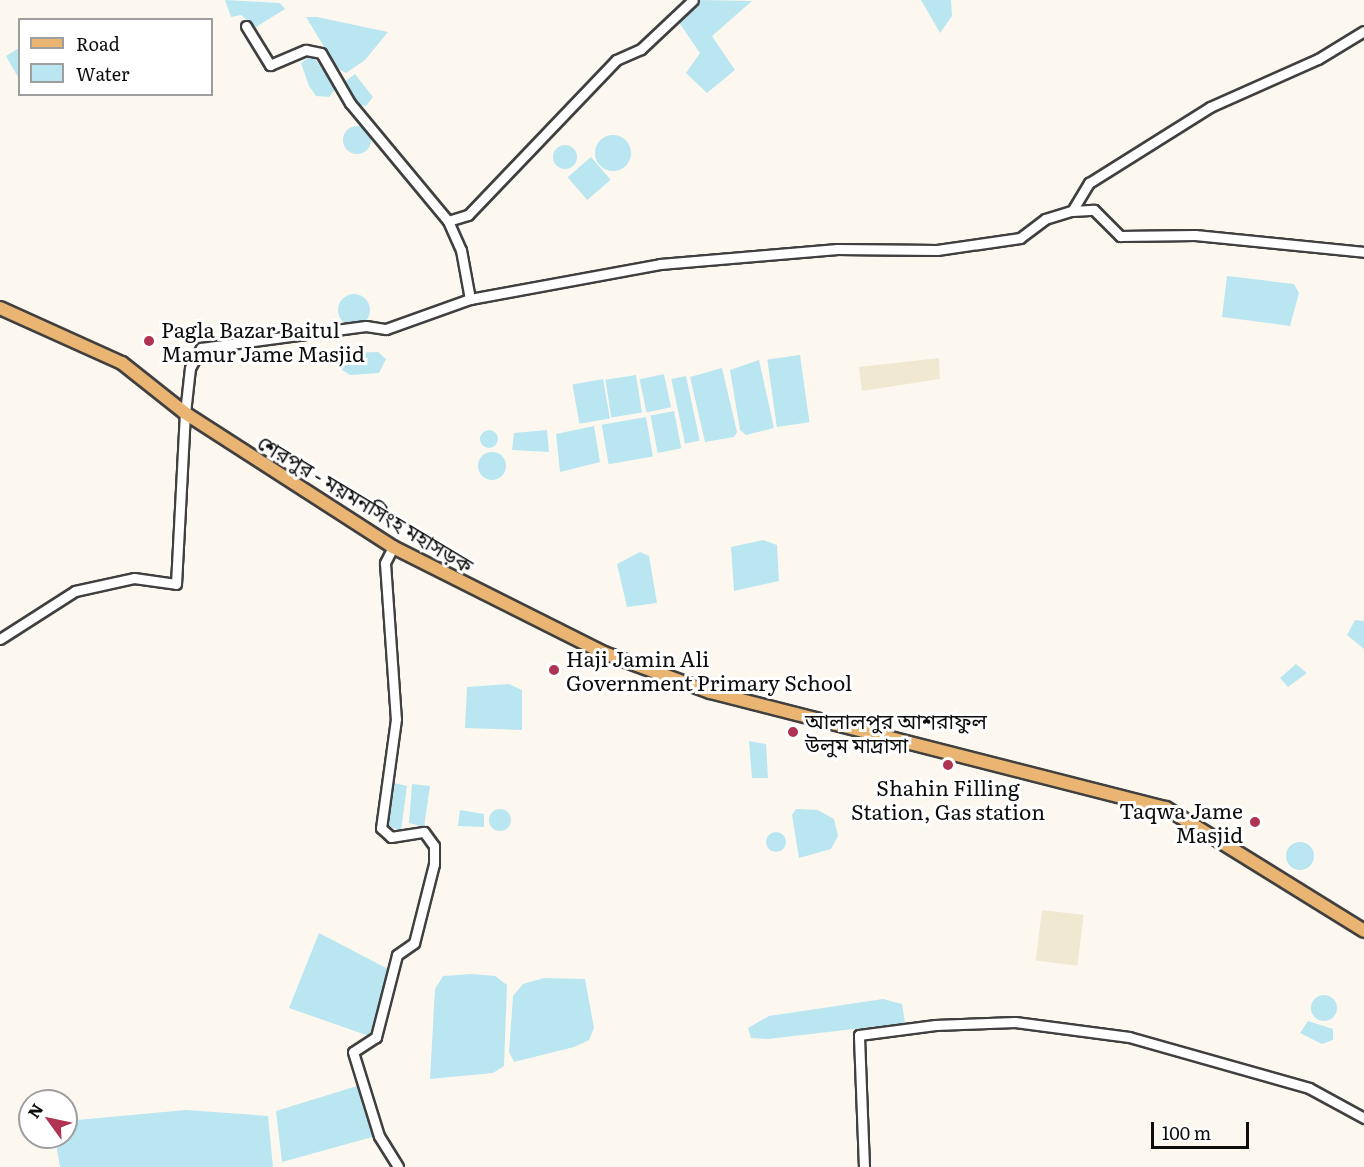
<!DOCTYPE html>
<meta charset="utf-8">
<style>
body{margin:0}
#map{position:relative;width:1364px;height:1167px;overflow:hidden;background:#fdf8ef;font-family:Literata,"Noto Sans Bengali",serif}
div>[style]{position:absolute}
.farmland>*{inset:0;background:#f1e8d2;transform-origin:0 0}
.water>*{inset:0;background:#b9e6f0;transform-origin:0 0}
.round{border-radius:50%}
.roads{filter:drop-shadow(2px 0 #404040) drop-shadow(-2px 0 #404040) drop-shadow(0 2px #404040) drop-shadow(0 -2px #404040)}
.minor>*{height:9px;margin:-4.5px;padding:0 4.5px;transform-origin:4.5px;border-radius:4.5px;background:#fff}
.major>*{height:12px;margin:-6px;padding:0 6px;transform-origin:6px;border-radius:6px;background:#eab572}
.dots>*{width:16px;height:16px;translate:-50% -50%;box-sizing:border-box;border:3px solid #fff;border-radius:50%}
span{translate:-50% -50%;white-space:nowrap;text-align:center;line-height:1.15;-webkit-text-stroke:6px #fff;paint-order:stroke}
.poi-label{font-size:21px;color:#0d0d0d}
.left{translate:0 -50%;text-align:left}
.right{translate:-100% -50%;text-align:right}
.street-label{font-size:21px;color:#0d0d0d}
.legend{position:absolute;left:18px;top:18px;width:195px;height:78px;box-sizing:border-box;background:#fff;border:2px solid #9e9e9e;margin:0;padding:8px 10px;list-style:none;font-size:18px;color:#0d0d0d}
.legend li{display:flex;align-items:center;gap:12px;height:30px}
.legend b{width:30px;border:2px solid #9e9e9e}
.north{position:absolute;left:18px;top:1089px;width:60px;height:60px;box-sizing:border-box;background:#fff;border:2px solid #9e9e9e;border-radius:50%;rotate:303deg;font-size:16px;font-weight:700;line-height:24px;text-align:center;color:#0d0d0d}
.north::after{content:'';display:block;margin:auto;width:21px;height:27px;background:#af3452;clip-path:polygon(50% 0,100% 100%,50% 72%,0 100%)}
.scale{position:absolute;left:1151px;top:1122px;width:98px;height:27px;box-sizing:border-box;border:3px solid #0d0d0d;border-top:0;padding-left:8px;font-size:18px;line-height:21px;white-space:nowrap;color:#0d0d0d;-webkit-text-stroke:4px #fff;paint-order:stroke}
</style>
<div id="map">
<div class="farmland">
<div style="clip-path:polygon(939px 358px,940px 379px,862px 391px,859px 367px)"></div>
<div style="left:1042px;top:910px;width:42px;height:51px;rotate:7deg"></div>
</div>
<div class="water">
<div style="clip-path:polygon(225px 0,280px 3px,285px 9px,256px 27px,241px 15px,231px 17px)"></div>
<div style="clip-path:polygon(701px 0,752px 1px,712px 36px,735px 70px,707px 93px,686px 73px,700px 53px,678px 21px)"></div>
<div style="clip-path:polygon(921px 0,951px 0,952px 16px,940px 33px)"></div>
<div style="clip-path:polygon(306px 17px,317px 17px,388px 32px,365px 60px,346px 73px,337px 68px)"></div>
<div style="clip-path:polygon(19px 48px,20px 79px,19px 79px,6px 56px)"></div>
<div style="clip-path:polygon(312px 55px,336px 88px,329px 97px,316px 96px,309px 86px,301px 63px)"></div>
<div style="clip-path:polygon(355px 74px,373px 97px,366px 106px,355px 104px,343px 83px)"></div>
<div class="round" style="left:343px;top:126px;width:28px;height:28px"></div>
<div class="round" style="left:595px;top:135px;width:36px;height:36px"></div>
<div class="round" style="left:553px;top:145px;width:24px;height:24px"></div>
<div style="left:591px;top:157px;width:30px;height:31px;rotate:49deg"></div>
<div style="clip-path:polygon(1227px 276px,1294px 284px,1299px 293px,1290px 326px,1222px 317px)"></div>
<div class="round" style="left:338px;top:294px;width:32px;height:32px"></div>
<div style="clip-path:polygon(378px 352px,386px 359px,379px 373px,350px 375px,342px 370px,348px 353px)"></div>
<div style="left:800px;top:355px;width:68px;height:33px;rotate:82deg"></div>
<div style="clip-path:polygon(759px 360px,774px 428px,746px 435px,740px 430px,730px 370px)"></div>
<div style="clip-path:polygon(722px 368px,737px 432px,734px 437px,705px 442px,690px 377px)"></div>
<div style="left:664px;top:374px;width:34px;height:25px;rotate:78deg"></div>
<div style="left:636px;top:375px;width:38px;height:31px;rotate:81deg"></div>
<div style="left:686px;top:376px;width:66px;height:15px;rotate:78deg"></div>
<div style="left:603px;top:379px;width:40px;height:31px;rotate:80deg"></div>
<div style="left:674px;top:411px;width:38px;height:24px;rotate:79deg"></div>
<div style="left:646px;top:417px;width:40px;height:45px;rotate:80deg"></div>
<div style="clip-path:polygon(594px 426px,600px 462px,560px 472px,556px 434px)"></div>
<div class="round" style="left:480px;top:430px;width:18px;height:18px"></div>
<div style="clip-path:polygon(547px 430px,549px 452px,512px 450px,514px 433px)"></div>
<div class="round" style="left:478px;top:452px;width:28px;height:28px"></div>
<div style="clip-path:polygon(763px 540px,777px 545px,779px 581px,734px 591px,731px 547px)"></div>
<div style="clip-path:polygon(640px 552px,649px 556px,657px 603px,627px 607px,617px 564px)"></div>
<div style="clip-path:polygon(1355px 620px,1364px 621px,1364px 649px,1347px 635px)"></div>
<div style="clip-path:polygon(1296px 664px,1307px 673px,1288px 687px,1280px 678px)"></div>
<div style="clip-path:polygon(509px 684px,522px 690px,522px 730px,465px 728px,467px 687px)"></div>
<div style="clip-path:polygon(749px 741px,766px 744px,768px 778px,752px 778px)"></div>
<div style="clip-path:polygon(390px 782px,407px 786px,401px 831px,386px 825px)"></div>
<div style="clip-path:polygon(412px 784px,430px 786px,424px 827px,409px 823px)"></div>
<div class="round" style="left:489px;top:809px;width:22px;height:22px"></div>
<div style="clip-path:polygon(796px 809px,818px 810px,834px 819px,838px 836px,831px 849px,799px 858px,792px 815px)"></div>
<div style="clip-path:polygon(460px 810px,484px 814px,484px 827px,458px 826px)"></div>
<div class="round" style="left:766px;top:832px;width:20px;height:20px"></div>
<div class="round" style="left:1286px;top:842px;width:28px;height:28px"></div>
<div style="clip-path:polygon(319px 933px,390px 970px,369px 1036px,289px 1008px)"></div>
<div style="clip-path:polygon(472px 974px,495px 976px,507px 985px,504px 1066px,493px 1073px,430px 1079px,435px 989px,443px 976px)"></div>
<div style="clip-path:polygon(544px 978px,585px 979px,594px 1028px,589px 1040px,574px 1047px,514px 1062px,509px 1052px,513px 996px,523px 984px)"></div>
<div class="round" style="left:1311px;top:995px;width:26px;height:26px"></div>
<div style="clip-path:polygon(883px 999px,902px 1004px,905px 1023px,768px 1039px,751px 1038px,748px 1028px,769px 1016px)"></div>
<div style="clip-path:polygon(1308px 1021px,1333px 1029px,1333px 1040px,1322px 1044px,1300px 1033px)"></div>
<div style="clip-path:polygon(357px 1086px,376px 1136px,282px 1162px,276px 1111px)"></div>
<div style="clip-path:polygon(186px 1110px,268px 1116px,273px 1167px,60px 1167px,55px 1137px,66px 1137px,66px 1121px)"></div>
</div>
<div class="roads">
<div class="minor">
<div style="left:246px;top:26px;width:46px;rotate:58.4deg"></div>
<div style="left:270px;top:65px;width:39px;rotate:-23deg"></div>
<div style="left:306px;top:50px;width:15px;rotate:11deg"></div>
<div style="left:321px;top:53px;width:58px;rotate:59.9deg"></div>
<div style="left:350px;top:103px;width:153px;rotate:50.3deg"></div>
<div style="left:448px;top:221px;width:32px;rotate:66deg"></div>
<div style="left:461px;top:250px;width:50px;rotate:79.6deg"></div>
<div style="left:1072px;top:211px;width:33px;rotate:-59deg"></div>
<div style="left:1089px;top:183px;width:143px;rotate:-32.1deg"></div>
<div style="left:1210px;top:107px;width:118px;rotate:-24deg"></div>
<div style="left:1318px;top:59px;width:54px;rotate:-31.3deg"></div>
<div style="left:448px;top:221px;width:21px;rotate:-17deg"></div>
<div style="left:468px;top:215px;width:214px;rotate:-46.3deg"></div>
<div style="left:616px;top:60px;width:27px;rotate:-24deg"></div>
<div style="left:641px;top:49px;width:71px;rotate:-43.3deg"></div>
<div style="left:393px;top:547px;width:18px;rotate:117deg"></div>
<div style="left:385px;top:563px;width:156px;rotate:86deg"></div>
<div style="left:396px;top:719px;width:110px;rotate:97.8deg"></div>
<div style="left:381px;top:828px;width:13px;rotate:42deg"></div>
<div style="left:391px;top:837px;width:33px;rotate:-9deg"></div>
<div style="left:424px;top:832px;width:17px;rotate:54deg"></div>
<div style="left:434px;top:846px;width:18px;rotate:90deg"></div>
<div style="left:434px;top:864px;width:81px;rotate:104.2deg"></div>
<div style="left:414px;top:943px;width:21px;rotate:145deg"></div>
<div style="left:397px;top:955px;width:85px;rotate:104.4deg"></div>
<div style="left:376px;top:1037px;width:27px;rotate:147deg"></div>
<div style="left:353px;top:1052px;width:88px;rotate:72.8deg"></div>
<div style="left:379px;top:1136px;width:36px;rotate:58deg"></div>
<div style="left:0;top:639px;width:89px;rotate:-32.6deg"></div>
<div style="left:75px;top:591px;width:60px;rotate:-12.4deg"></div>
<div style="left:134px;top:578px;width:42px;rotate:8.1deg"></div>
<div style="left:176px;top:584px;width:171px;rotate:-87deg"></div>
<div style="left:185px;top:413px;width:45px;rotate:-83.7deg"></div>
<div style="left:190px;top:368px;width:23px;rotate:-61deg"></div>
<div style="left:201px;top:348px;width:166px;rotate:-7.6deg"></div>
<div style="left:366px;top:326px;width:20px;rotate:9deg"></div>
<div style="left:386px;top:329px;width:89px;rotate:-19.7deg"></div>
<div style="left:470px;top:299px;width:193px;rotate:-10.4deg"></div>
<div style="left:660px;top:264px;width:178px;rotate:-4.8deg"></div>
<div style="left:837px;top:249px;width:100px;rotate:0.6deg"></div>
<div style="left:937px;top:250px;width:84px;rotate:-8.2deg"></div>
<div style="left:1020px;top:238px;width:31px;rotate:-37deg"></div>
<div style="left:1045px;top:219px;width:28px;rotate:-17deg"></div>
<div style="left:1072px;top:211px;width:22px;rotate:-3deg"></div>
<div style="left:1094px;top:210px;width:37px;rotate:45deg"></div>
<div style="left:1120px;top:236px;width:75px;rotate:-0.8deg"></div>
<div style="left:1195px;top:235px;width:170px;rotate:5.7deg"></div>
<div style="left:864px;top:1167px;width:132px;rotate:-92.2deg"></div>
<div style="left:859px;top:1035px;width:77px;rotate:-7.5deg"></div>
<div style="left:935px;top:1025px;width:80px;rotate:-2.1deg"></div>
<div style="left:1015px;top:1022px;width:115px;rotate:7.5deg"></div>
<div style="left:1129px;top:1037px;width:187px;rotate:15.8deg"></div>
<div style="left:1309px;top:1088px;width:63px;rotate:28.6deg"></div>
</div>
<div class="major">
<div style="left:0;top:308px;width:134px;rotate:24.3deg"></div>
<div style="left:122px;top:363px;width:80px;rotate:38.4deg"></div>
<div style="left:185px;top:413px;width:247px;rotate:32.8deg"></div>
<div style="left:393px;top:547px;width:236px;rotate:26.7deg"></div>
<div style="left:604px;top:653px;width:113px;rotate:20.2deg"></div>
<div style="left:710px;top:692px;width:471px;rotate:14.3deg"></div>
<div style="left:1166px;top:808px;width:233px;rotate:31.8deg"></div>
</div>
</div>
<div class="dots">
<div style="left:149px;top:341px;background:#af3452"></div>
<div style="left:554px;top:670px;background:#af3452"></div>
<div style="left:793px;top:732px;background:#af3452"></div>
<div style="left:948px;top:765px;background:#af3452"></div>
<div style="left:1255px;top:822px;background:#af3452"></div>
</div>
<div class="poi-label">
<span class="left" style="left:161px;top:341px">Pagla Bazar Baitul<br>Mamur Jame Masjid</span>
<span class="left" style="left:566px;top:670px">Haji Jamin Ali<br>Government Primary School</span>
<span class="left" style="left:805px;top:732px">আলালপুর আশরাফুল<br>উলুম মাদ্রাসা</span>
<span style="left:948px;top:799px">Shahin Filling<br>Station, Gas station</span>
<span class="right" style="left:1243px;top:822px">Taqwa Jame<br>Masjid</span>
</div>
<div class="street-label">
<span style="left:366px;top:503px;rotate:31deg">শেরপুর - ময়মনসিংহ মহাসড়ক</span>
</div>
<ul class="legend">
<li><b style="height:8px;background:#eab572"></b>Road</li>
<li><b style="height:16px;background:#b9e6f0"></b>Water</li>
</ul>
<div class="north">N</div>
<div class="scale">100 m</div>
</div>
